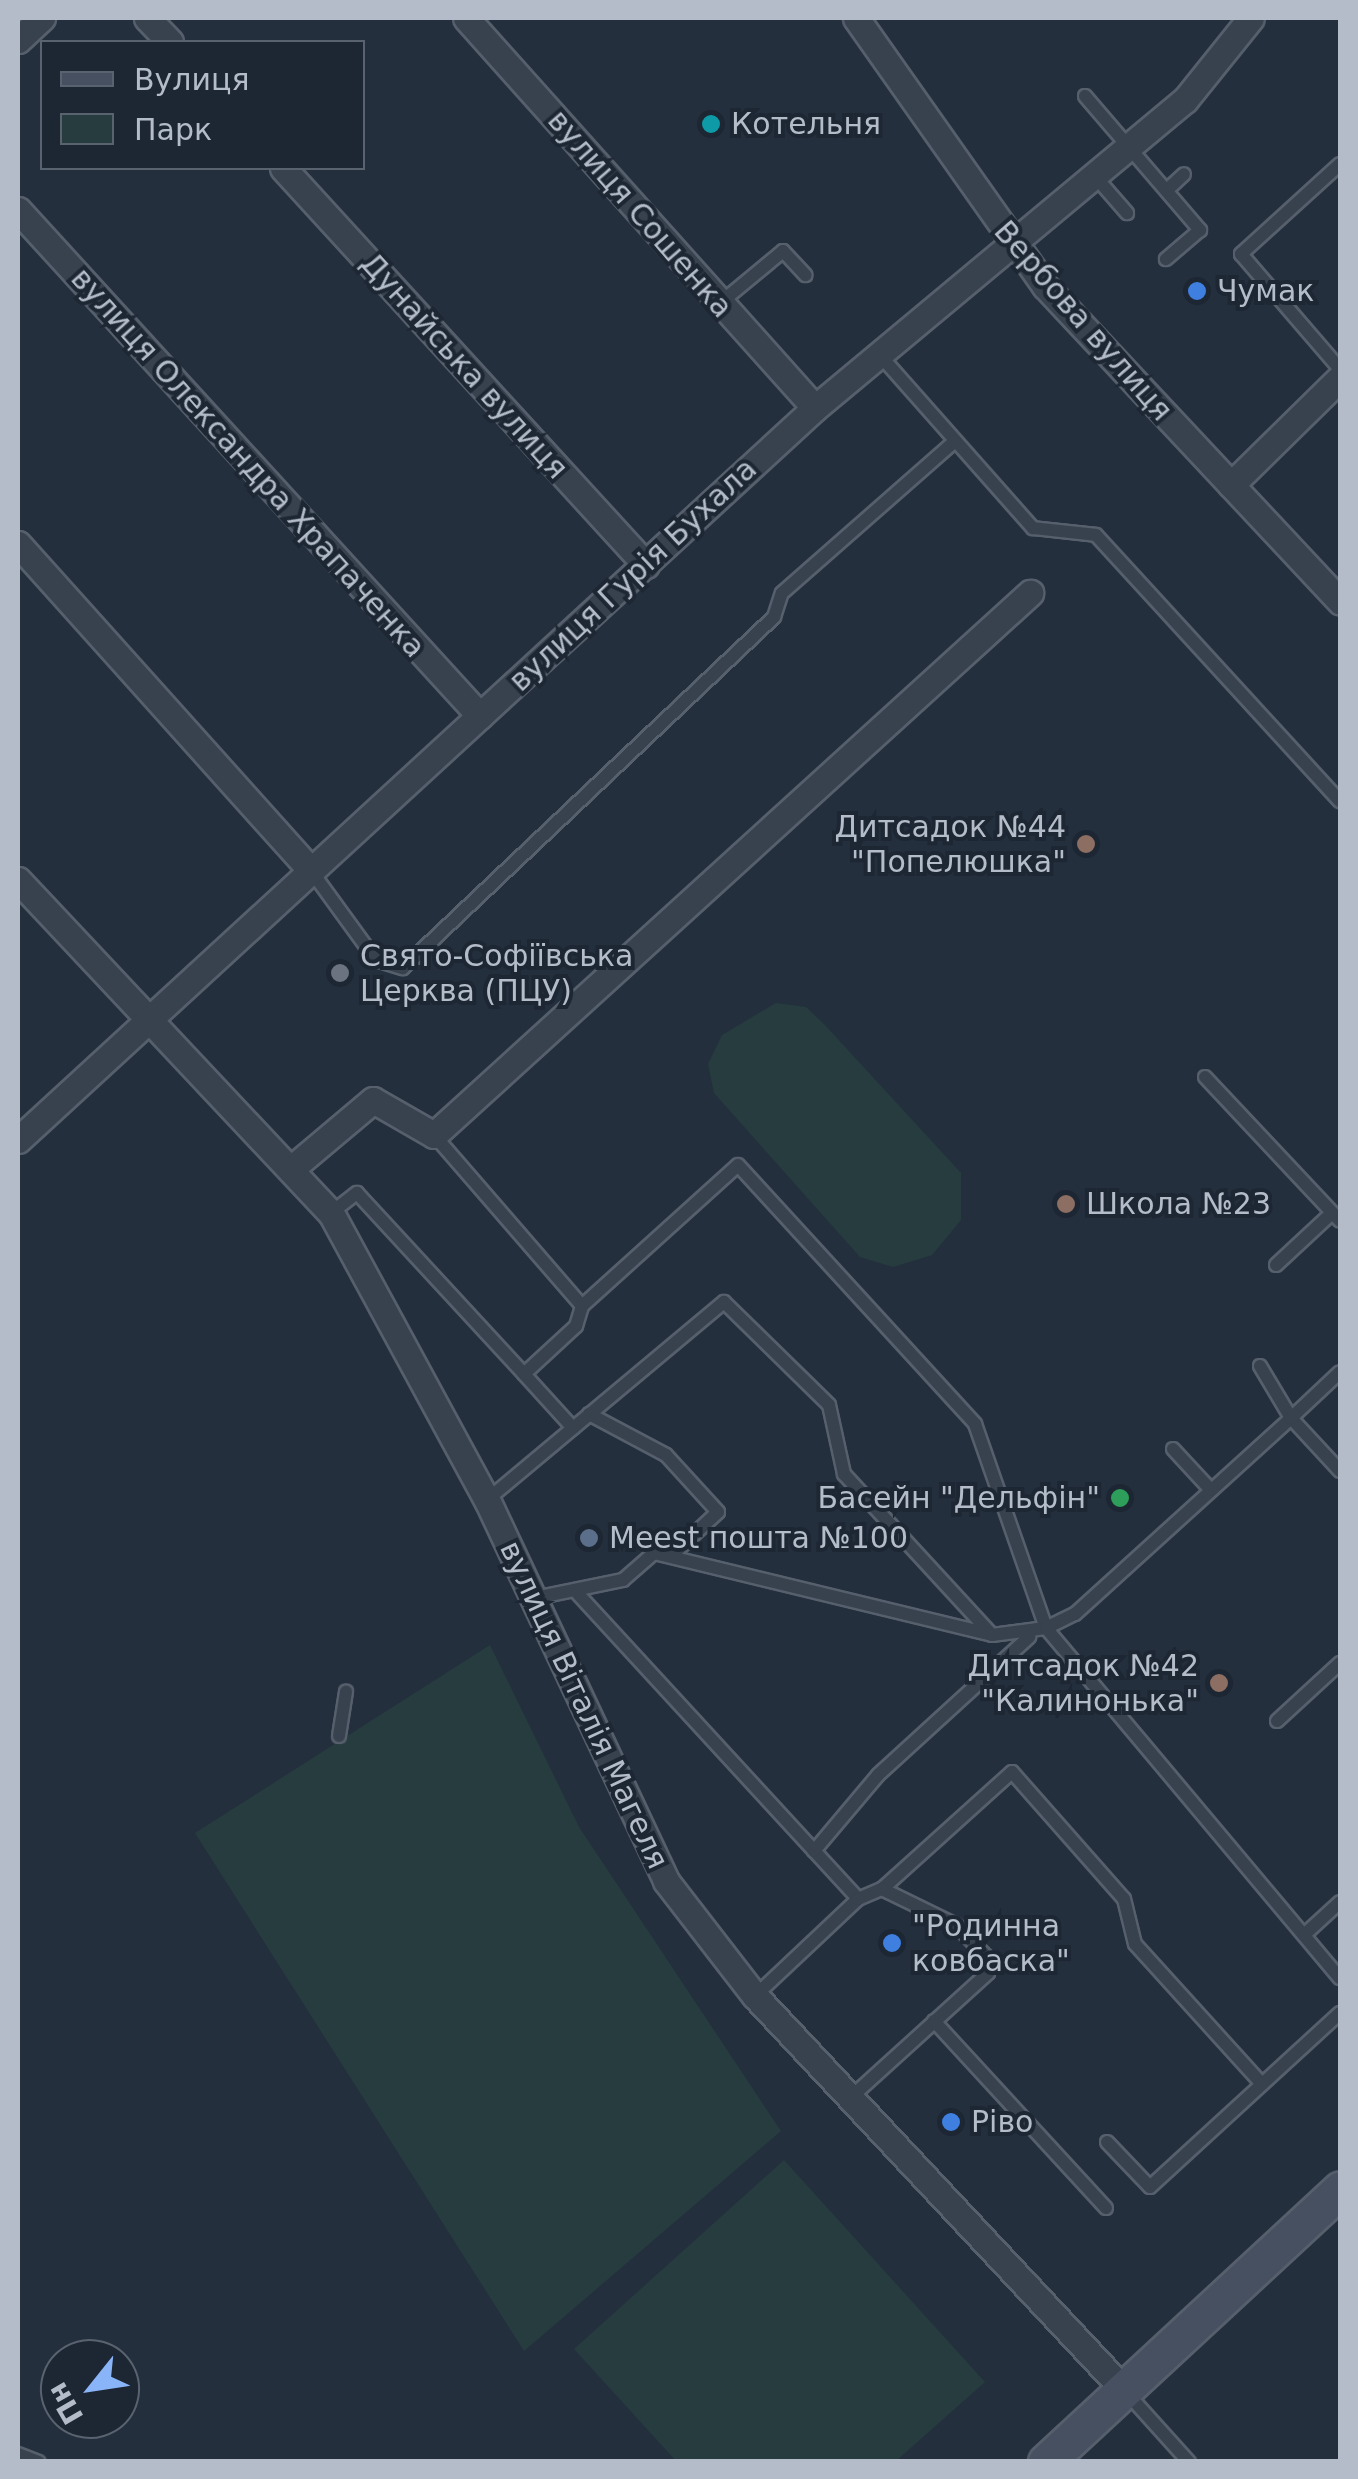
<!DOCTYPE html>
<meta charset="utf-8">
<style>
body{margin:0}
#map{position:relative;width:1358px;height:2479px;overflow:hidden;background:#242f3e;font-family:"DejaVu Sans",sans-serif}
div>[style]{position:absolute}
.green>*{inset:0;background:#263c3f}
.roads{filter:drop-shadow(2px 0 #565f6c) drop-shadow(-2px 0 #565f6c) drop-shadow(0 2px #565f6c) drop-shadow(0 -2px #565f6c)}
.service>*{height:12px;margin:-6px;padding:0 6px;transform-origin:6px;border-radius:6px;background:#38414e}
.minor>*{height:25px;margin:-12.5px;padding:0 12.5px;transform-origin:12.5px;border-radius:12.5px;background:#38414e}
.secondary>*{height:35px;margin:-17.5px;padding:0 17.5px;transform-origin:17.5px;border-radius:17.5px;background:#465061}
.dots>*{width:28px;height:28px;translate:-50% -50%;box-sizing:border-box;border:5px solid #1d2633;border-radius:50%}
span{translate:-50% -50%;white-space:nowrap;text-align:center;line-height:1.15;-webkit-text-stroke:8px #1d2633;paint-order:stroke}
.poi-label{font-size:30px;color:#b4bcc9}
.left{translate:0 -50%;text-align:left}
.right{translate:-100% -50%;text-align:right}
.street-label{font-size:30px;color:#b4bcc9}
.frame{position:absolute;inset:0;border:20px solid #b4bcc9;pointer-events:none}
.legend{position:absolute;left:40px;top:40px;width:325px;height:130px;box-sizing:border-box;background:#1d2633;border:2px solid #59626f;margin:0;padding:12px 18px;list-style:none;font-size:30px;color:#b4bcc9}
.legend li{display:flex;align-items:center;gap:20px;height:50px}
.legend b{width:50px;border:2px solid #59626f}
.north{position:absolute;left:40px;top:2339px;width:100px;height:100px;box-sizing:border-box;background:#1d2633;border:2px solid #59626f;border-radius:50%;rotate:240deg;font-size:28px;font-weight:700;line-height:40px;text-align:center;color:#b4bcc9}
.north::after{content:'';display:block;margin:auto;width:35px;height:45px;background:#8ab4f8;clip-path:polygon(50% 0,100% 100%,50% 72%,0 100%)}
</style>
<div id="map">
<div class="green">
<div style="clip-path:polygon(776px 1003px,806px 1007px,824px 1024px,961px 1173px,961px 1220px,932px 1255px,893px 1267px,860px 1257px,714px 1093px,708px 1064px,722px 1035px)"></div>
<div style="clip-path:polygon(490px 1645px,579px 1827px,781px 2131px,524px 2351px,195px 1833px)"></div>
<div style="clip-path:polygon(784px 2160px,985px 2382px,896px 2461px,676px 2461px,574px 2349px)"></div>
</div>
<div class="roads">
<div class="service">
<div style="left:1085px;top:96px;width:177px;rotate:49.4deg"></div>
<div style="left:1200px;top:230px;width:45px;rotate:139.5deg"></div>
<div style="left:1340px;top:164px;width:134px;rotate:137.7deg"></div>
<div style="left:1241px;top:254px;width:152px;rotate:49.3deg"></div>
<div style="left:1093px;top:174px;width:52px;rotate:48.9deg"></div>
<div style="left:1167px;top:190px;width:23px;rotate:-43deg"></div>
<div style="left:719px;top:304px;width:83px;rotate:-39.6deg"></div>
<div style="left:783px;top:251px;width:33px;rotate:47deg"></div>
<div style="left:878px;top:353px;width:234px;rotate:48.5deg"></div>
<div style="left:1033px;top:528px;width:63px;rotate:6.3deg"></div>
<div style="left:1096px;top:535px;width:361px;rotate:47.5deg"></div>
<div style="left:312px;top:872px;width:109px;rotate:54deg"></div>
<div style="left:376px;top:960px;width:28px;rotate:17deg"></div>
<div style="left:403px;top:968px;width:511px;rotate:-43.41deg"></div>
<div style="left:774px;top:617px;width:25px;rotate:-72deg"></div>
<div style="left:782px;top:593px;width:230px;rotate:-41.3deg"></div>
<div style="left:1205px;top:1077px;width:197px;rotate:46.8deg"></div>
<div style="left:434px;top:1135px;width:226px;rotate:49.1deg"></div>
<div style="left:582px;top:1306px;width:210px;rotate:-42.1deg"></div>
<div style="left:738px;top:1165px;width:351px;rotate:47.5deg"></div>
<div style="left:975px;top:1424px;width:216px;rotate:70.8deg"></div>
<div style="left:1046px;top:1628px;width:32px;rotate:-26deg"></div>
<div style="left:1075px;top:1614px;width:292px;rotate:-42.2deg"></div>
<div style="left:1291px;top:1418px;width:72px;rotate:47.2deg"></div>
<div style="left:331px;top:1213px;width:33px;rotate:-38deg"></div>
<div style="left:357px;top:1193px;width:246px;rotate:47.3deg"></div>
<div style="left:1276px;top:1265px;width:76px;rotate:-42.9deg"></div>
<div style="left:1260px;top:1366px;width:61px;rotate:59.2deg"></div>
<div style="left:1291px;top:1418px;width:67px;rotate:-43.2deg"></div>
<div style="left:589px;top:1414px;width:87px;rotate:28deg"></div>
<div style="left:666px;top:1455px;width:77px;rotate:47.6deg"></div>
<div style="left:718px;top:1512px;width:60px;rotate:137deg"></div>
<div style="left:674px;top:1553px;width:12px;rotate:-160deg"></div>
<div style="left:573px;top:1428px;width:73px;rotate:-132.2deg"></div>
<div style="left:524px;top:1374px;width:71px;rotate:-42.7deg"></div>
<div style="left:576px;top:1326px;width:21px;rotate:-73deg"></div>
<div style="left:1173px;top:1449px;width:56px;rotate:47.2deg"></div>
<div style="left:487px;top:1500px;width:309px;rotate:-39.9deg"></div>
<div style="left:724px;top:1302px;width:147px;rotate:44.4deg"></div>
<div style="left:829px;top:1405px;width:71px;rotate:77.7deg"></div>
<div style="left:844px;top:1474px;width:216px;rotate:47.4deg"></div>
<div style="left:578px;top:1594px;width:414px;rotate:47.4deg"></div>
<div style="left:535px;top:1598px;width:90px;rotate:-11.6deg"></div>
<div style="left:623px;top:1580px;width:41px;rotate:-41.1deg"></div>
<div style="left:654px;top:1553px;width:348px;rotate:13.6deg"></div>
<div style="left:992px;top:1635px;width:54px;rotate:-7.4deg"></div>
<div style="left:1046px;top:1628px;width:457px;rotate:50deg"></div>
<div style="left:1277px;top:1721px;width:86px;rotate:-42.6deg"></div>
<div style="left:339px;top:1736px;width:45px;rotate:-81deg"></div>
<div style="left:814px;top:1851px;width:99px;rotate:-49.9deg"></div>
<div style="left:878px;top:1775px;width:205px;rotate:-42.4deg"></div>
<div style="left:882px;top:1889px;width:175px;rotate:-42deg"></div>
<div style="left:1012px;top:1772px;width:169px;rotate:48.6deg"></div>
<div style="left:1124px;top:1899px;width:46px;rotate:76.3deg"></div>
<div style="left:1135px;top:1944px;width:189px;rotate:47.8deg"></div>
<div style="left:1304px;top:1935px;width:49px;rotate:-42.5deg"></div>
<div style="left:755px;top:1996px;width:141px;rotate:-43.3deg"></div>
<div style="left:858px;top:1899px;width:26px;rotate:-23deg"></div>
<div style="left:882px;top:1889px;width:82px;rotate:25.9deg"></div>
<div style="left:956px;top:1925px;width:43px;rotate:45.9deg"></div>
<div style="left:986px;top:1956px;width:17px;rotate:83deg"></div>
<div style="left:988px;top:1973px;width:186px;rotate:137.8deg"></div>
<div style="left:934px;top:2021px;width:254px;rotate:47.4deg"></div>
<div style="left:1107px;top:2142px;width:62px;rotate:46.3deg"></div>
<div style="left:1150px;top:2187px;width:258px;rotate:-42.5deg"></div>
<div style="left:1125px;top:2391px;width:96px;rotate:48deg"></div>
<div style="left:18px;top:2454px;width:22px;rotate:21deg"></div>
</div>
<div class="minor">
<div style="left:147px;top:18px;width:33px;rotate:46deg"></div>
<div style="left:466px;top:18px;width:523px;rotate:48.18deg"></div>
<div style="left:856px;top:18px;width:328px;rotate:54.8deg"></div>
<div style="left:1045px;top:286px;width:432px;rotate:46.9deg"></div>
<div style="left:18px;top:40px;width:33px;rotate:-43deg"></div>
<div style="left:283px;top:168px;width:538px;rotate:47.56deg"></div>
<div style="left:18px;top:210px;width:685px;rotate:47.6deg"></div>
<div style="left:1231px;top:485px;width:153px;rotate:-44.5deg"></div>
<div style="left:18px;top:544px;width:440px;rotate:48.1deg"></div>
<div style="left:18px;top:880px;width:457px;rotate:46.8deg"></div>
<div style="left:331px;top:1213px;width:327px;rotate:61.5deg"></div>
<div style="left:487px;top:1500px;width:421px;rotate:64.8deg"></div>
<div style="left:666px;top:1881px;width:145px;rotate:52.3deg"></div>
<div style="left:755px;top:1996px;width:538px;rotate:46.88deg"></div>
<div style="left:18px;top:1140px;width:1082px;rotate:-42.57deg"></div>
<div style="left:815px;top:408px;width:481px;rotate:-39.8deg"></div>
<div style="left:1185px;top:100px;width:105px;rotate:-51.2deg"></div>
<div style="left:291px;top:1169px;width:107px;rotate:-40.1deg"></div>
<div style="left:373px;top:1100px;width:70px;rotate:29.8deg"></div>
<div style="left:434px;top:1135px;width:806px;rotate:-42.28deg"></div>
</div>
<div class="secondary">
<div style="left:1046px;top:2462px;width:401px;rotate:-42.8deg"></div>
</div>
</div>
<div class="dots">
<div style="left:711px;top:124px;background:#0f9aa8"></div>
<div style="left:1197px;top:291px;background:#3f7fe0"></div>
<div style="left:1086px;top:844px;background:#8d6e63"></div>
<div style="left:340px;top:973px;background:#6b7280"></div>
<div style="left:1066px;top:1204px;background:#8d6e63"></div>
<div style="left:1120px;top:1498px;background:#2e9e5b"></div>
<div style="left:589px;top:1538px;background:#5c6f8a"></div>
<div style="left:1219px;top:1683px;background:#8d6e63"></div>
<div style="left:892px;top:1943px;background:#3f7fe0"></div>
<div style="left:951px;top:2122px;background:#3f7fe0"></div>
</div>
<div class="poi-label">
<span class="left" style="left:731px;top:124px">Котельня</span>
<span class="left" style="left:1217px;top:291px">Чумак</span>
<span class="right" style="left:1066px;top:844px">Дитсадок №44<br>"Попелюшка"</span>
<span class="left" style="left:360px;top:973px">Свято-Софіївська<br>Церква (ПЦУ)</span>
<span class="left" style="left:1086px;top:1204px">Школа №23</span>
<span class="right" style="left:1100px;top:1498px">Басейн "Дельфін"</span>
<span class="left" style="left:609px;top:1538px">Meest пошта №100</span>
<span class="right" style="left:1199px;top:1683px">Дитсадок №42<br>"Калинонька"</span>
<span class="left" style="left:912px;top:1943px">"Родинна<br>ковбаска"</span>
<span class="left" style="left:971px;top:2122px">Ріво</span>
</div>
<div class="street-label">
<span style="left:640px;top:214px;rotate:49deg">вулиця Сошенка</span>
<span style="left:1083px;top:321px;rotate:49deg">Вербова вулиця</span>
<span style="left:464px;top:366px;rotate:48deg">Дунайська вулиця</span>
<span style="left:248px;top:463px;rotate:48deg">вулиця Олександра Храпаченка</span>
<span style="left:633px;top:575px;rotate:-43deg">вулиця Гурія Бухала</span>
<span style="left:584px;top:1705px;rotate:65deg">вулиця Віталія Магеля</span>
</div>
<div class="frame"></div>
<ul class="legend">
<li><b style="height:12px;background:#465061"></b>Вулиця</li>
<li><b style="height:28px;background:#263c3f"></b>Парк</li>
</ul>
<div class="north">Пн</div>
</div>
